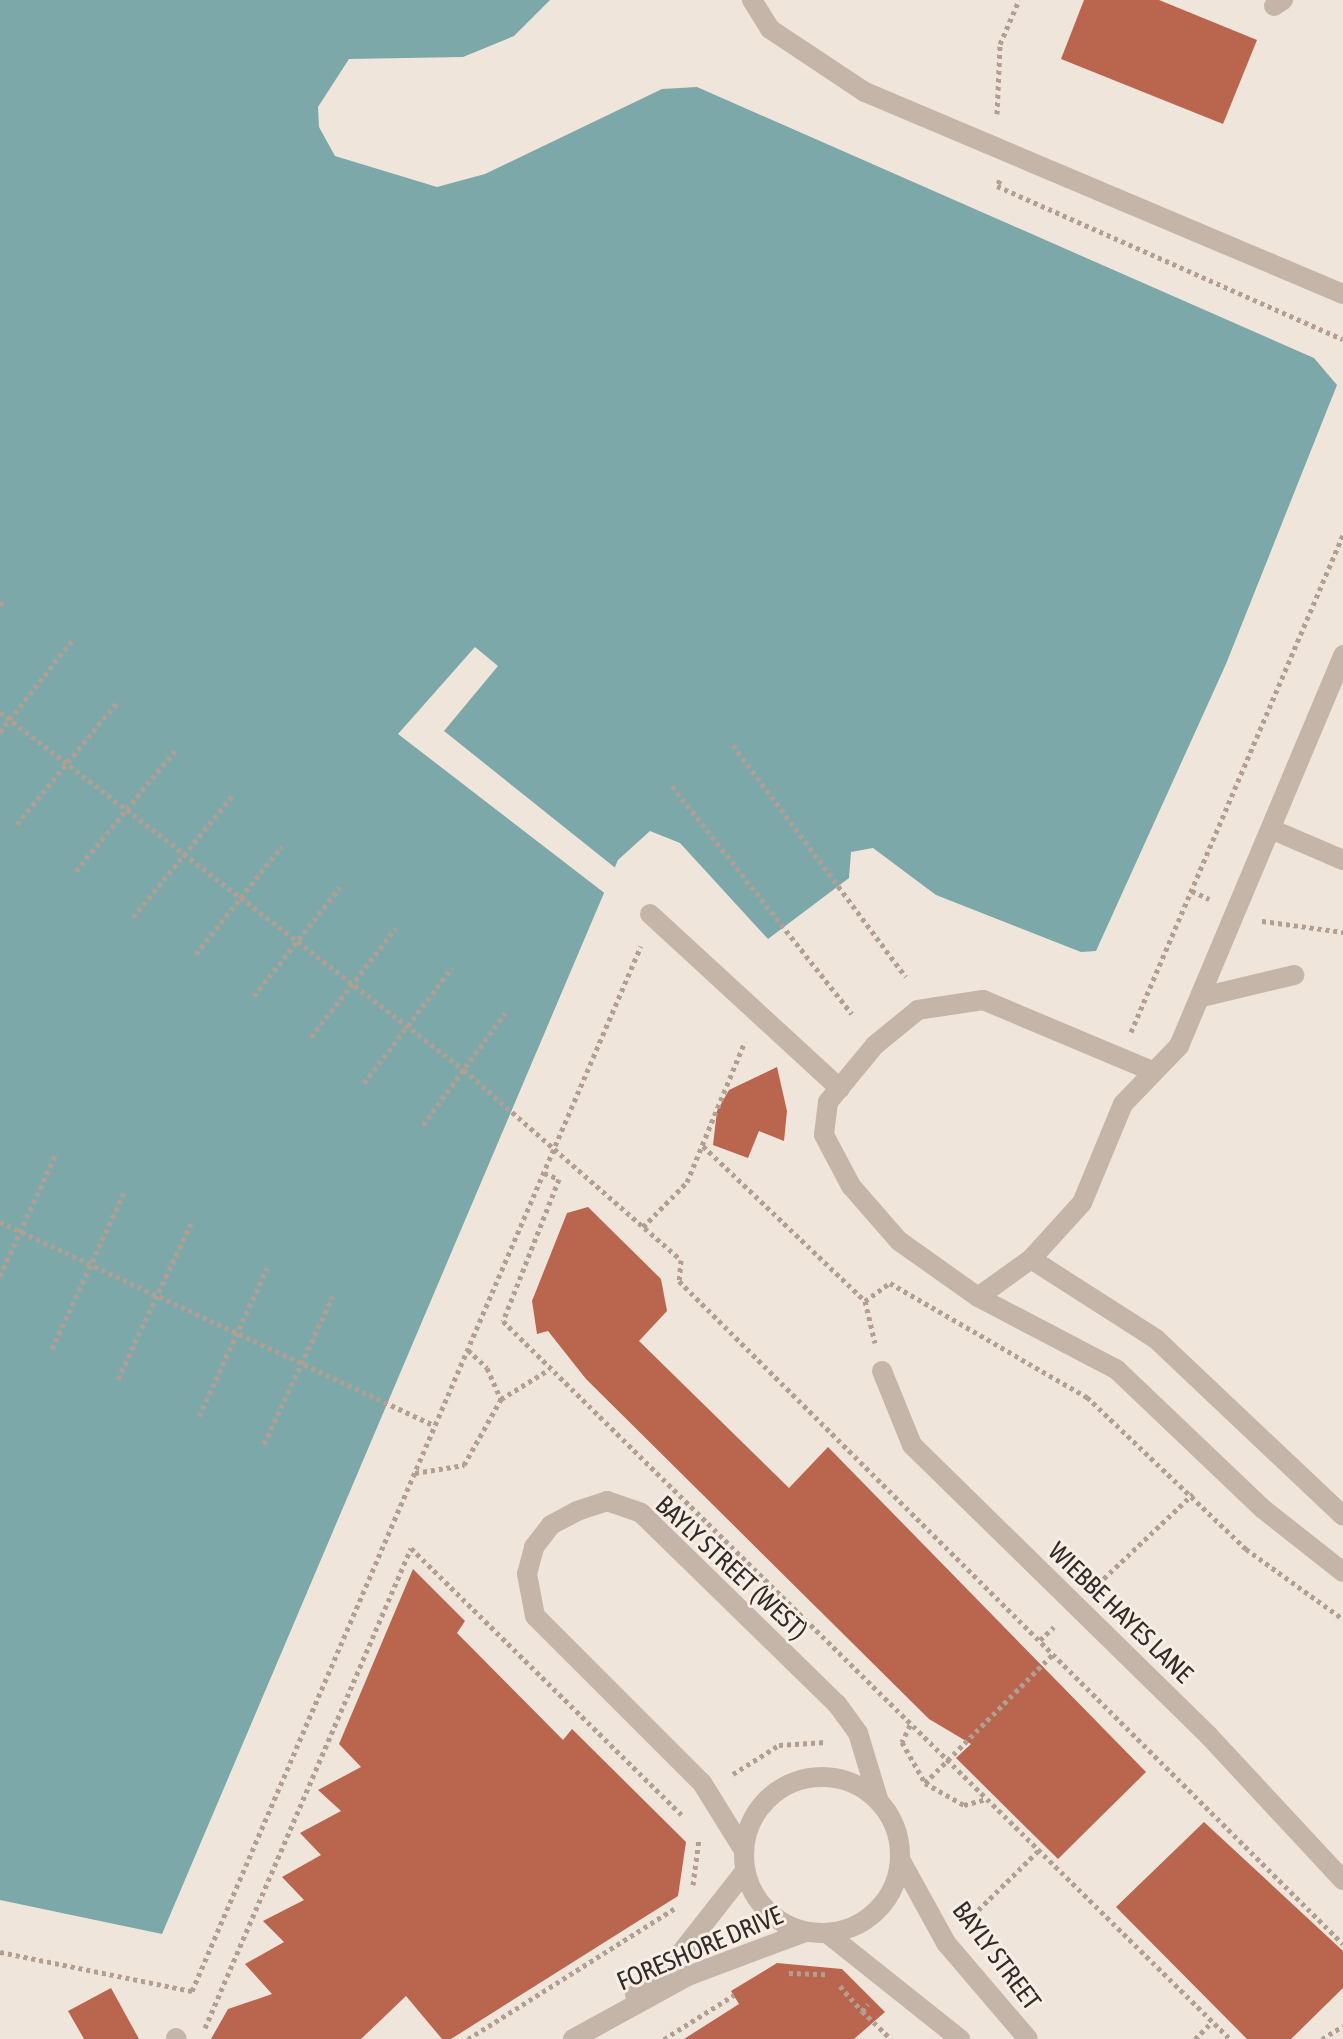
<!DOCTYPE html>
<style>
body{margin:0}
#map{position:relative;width:1343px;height:2039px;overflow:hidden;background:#efe5db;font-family:"Asap Condensed",sans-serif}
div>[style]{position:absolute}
.water>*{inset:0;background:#7da8a9}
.pier>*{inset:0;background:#efe5db}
.building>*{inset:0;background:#ba654e}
.path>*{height:5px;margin-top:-2.5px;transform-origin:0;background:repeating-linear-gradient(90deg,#b19f92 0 4px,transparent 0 8px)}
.minor>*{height:20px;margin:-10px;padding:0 10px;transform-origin:10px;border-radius:10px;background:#c5b5a8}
.minor>.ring{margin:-10px;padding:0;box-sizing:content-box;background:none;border:20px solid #c5b5a8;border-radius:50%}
span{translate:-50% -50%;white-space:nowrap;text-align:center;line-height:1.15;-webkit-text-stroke:6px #f7efe6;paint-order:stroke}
.street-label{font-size:26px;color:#332b27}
</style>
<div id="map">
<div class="water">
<div style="clip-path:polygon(0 0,550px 0,514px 36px,463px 57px,349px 59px,318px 107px,319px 127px,335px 156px,437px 187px,485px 174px,662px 89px,697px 87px,1314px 358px,1337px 385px,1226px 664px,1096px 951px,1081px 952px,936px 895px,873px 848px,851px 852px,849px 878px,768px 939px,680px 843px,650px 831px,618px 860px,162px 1934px,0 1900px)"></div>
</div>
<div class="pier">
<div style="clip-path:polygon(475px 647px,498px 666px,444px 731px,618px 870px,607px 895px,398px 734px)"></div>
</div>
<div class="building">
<div style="clip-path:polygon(1084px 0,1159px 0,1257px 40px,1223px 124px,1061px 59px)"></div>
<div style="clip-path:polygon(777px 1067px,787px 1111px,784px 1141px,759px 1131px,748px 1158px,713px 1145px,717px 1111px,729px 1090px)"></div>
<div style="clip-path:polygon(588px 1207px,661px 1279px,667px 1311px,639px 1341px,789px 1488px,828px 1447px,1146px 1772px,1058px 1859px,956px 1758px,971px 1744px,929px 1719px,586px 1379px,548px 1331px,537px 1334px,532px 1301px,567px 1213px)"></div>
<div style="clip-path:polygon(413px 1569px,465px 1621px,457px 1633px,563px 1740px,572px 1729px,686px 1842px,678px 1896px,451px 2039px,442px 2039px,406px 1996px,361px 2039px,211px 2039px,228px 2009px,272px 1994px,245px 1964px,284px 1942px,263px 1921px,304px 1900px,282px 1877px,321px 1855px,300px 1833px,341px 1811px,318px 1790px,361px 1767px,339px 1744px)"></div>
<div style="clip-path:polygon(1204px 1822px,1343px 1951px,1343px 1988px,1291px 2039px,1247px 2039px,1116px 1907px)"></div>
<div style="clip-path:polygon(777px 1963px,842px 1969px,885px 2012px,854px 2039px,684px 2039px,739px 2004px,731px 1991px)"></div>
<div style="clip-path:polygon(111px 1988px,139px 2039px,84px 2039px,68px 2011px)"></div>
</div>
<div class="path">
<div style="left:997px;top:114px;width:70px;rotate:-87.5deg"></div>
<div style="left:1000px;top:44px;width:48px;rotate:-66.6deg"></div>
<div style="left:1000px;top:180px;width:7px;rotate:117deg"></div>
<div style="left:997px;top:186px;width:378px;rotate:23.9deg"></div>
<div style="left:0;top:605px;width:8px;rotate:-50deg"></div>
<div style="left:0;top:712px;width:586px;rotate:37.65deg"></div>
<div style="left:464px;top:1070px;width:288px;rotate:41.2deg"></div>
<div style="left:681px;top:1260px;width:21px;rotate:95deg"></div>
<div style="left:679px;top:1281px;width:938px;rotate:44.96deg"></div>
<div style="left:0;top:732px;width:120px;rotate:-51.8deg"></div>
<div style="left:733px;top:745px;width:289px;rotate:53.3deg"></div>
<div style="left:672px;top:786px;width:290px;rotate:51.7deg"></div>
<div style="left:17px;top:824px;width:159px;rotate:-50.6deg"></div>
<div style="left:76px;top:871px;width:159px;rotate:-50.6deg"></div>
<div style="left:1192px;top:891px;width:19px;rotate:25deg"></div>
<div style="left:133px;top:917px;width:159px;rotate:-50.6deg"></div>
<div style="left:1262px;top:921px;width:82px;rotate:7.7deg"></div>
<div style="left:196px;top:954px;width:138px;rotate:-51.5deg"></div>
<div style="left:254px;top:996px;width:139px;rotate:-51.7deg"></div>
<div style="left:1131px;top:1032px;width:540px;rotate:-66.9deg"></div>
<div style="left:311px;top:1037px;width:138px;rotate:-52.1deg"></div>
<div style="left:364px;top:1083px;width:145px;rotate:-52.6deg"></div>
<div style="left:423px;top:1125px;width:139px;rotate:-53.8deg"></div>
<div style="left:703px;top:1146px;width:224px;rotate:43.7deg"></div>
<div style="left:865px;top:1301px;width:31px;rotate:-36deg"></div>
<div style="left:890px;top:1283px;width:228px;rotate:30.1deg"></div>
<div style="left:1087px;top:1397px;width:220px;rotate:43.7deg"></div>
<div style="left:1246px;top:1549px;width:120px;rotate:35.8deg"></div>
<div style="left:544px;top:1173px;width:16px;rotate:22deg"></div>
<div style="left:559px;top:1179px;width:153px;rotate:111.5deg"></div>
<div style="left:503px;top:1321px;width:1022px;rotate:44.64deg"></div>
<div style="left:0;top:1222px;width:480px;rotate:25.1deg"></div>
<div style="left:643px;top:1227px;width:63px;rotate:-45.6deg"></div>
<div style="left:687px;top:1182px;width:152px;rotate:-67.6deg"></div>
<div style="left:0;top:1276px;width:132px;rotate:-65.4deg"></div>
<div style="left:865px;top:1301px;width:43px;rotate:76.6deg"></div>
<div style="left:52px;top:1349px;width:175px;rotate:-65.3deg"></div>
<div style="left:468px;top:1350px;width:26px;rotate:43deg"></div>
<div style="left:487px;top:1368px;width:34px;rotate:66deg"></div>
<div style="left:118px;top:1379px;width:172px;rotate:-64.9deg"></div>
<div style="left:199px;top:1416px;width:163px;rotate:-65.3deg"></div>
<div style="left:264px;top:1444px;width:163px;rotate:-65deg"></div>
<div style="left:415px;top:1473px;width:50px;rotate:-9.3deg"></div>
<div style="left:464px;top:1465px;width:76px;rotate:-60.7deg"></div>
<div style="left:501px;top:1399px;width:57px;rotate:-31.5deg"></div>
<div style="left:1098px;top:1584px;width:131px;rotate:-43.5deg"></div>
<div style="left:1040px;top:1640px;width:19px;rotate:-43deg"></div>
<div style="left:910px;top:1725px;width:19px;rotate:115deg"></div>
<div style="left:902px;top:1742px;width:47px;rotate:60.7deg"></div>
<div style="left:925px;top:1783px;width:45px;rotate:29.4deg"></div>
<div style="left:964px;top:1805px;width:23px;rotate:-15deg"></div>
<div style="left:733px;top:1774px;width:54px;rotate:-32.2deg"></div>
<div style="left:779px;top:1745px;width:47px;rotate:-3.7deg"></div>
<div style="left:925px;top:1783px;width:182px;rotate:-45.2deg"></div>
<div style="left:693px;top:1885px;width:46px;rotate:-82.6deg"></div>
<div style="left:967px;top:1921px;width:100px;rotate:-44.6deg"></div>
<div style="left:0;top:1952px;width:196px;rotate:11.5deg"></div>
<div style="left:192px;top:1991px;width:1137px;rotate:-66.75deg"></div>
<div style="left:789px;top:1973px;width:38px;rotate:2deg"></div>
<div style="left:840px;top:1986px;width:33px;rotate:49deg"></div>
<div style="left:862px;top:2011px;width:9px;rotate:-49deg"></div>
<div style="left:862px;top:2011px;width:40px;rotate:44deg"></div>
<div style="left:205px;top:2028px;width:522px;rotate:-66.77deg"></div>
<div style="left:411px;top:1548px;width:380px;rotate:44.6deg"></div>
<div style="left:468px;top:2039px;width:244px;rotate:-32.3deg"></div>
<div style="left:664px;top:2039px;width:83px;rotate:-32.2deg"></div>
<div style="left:1195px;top:2039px;width:24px;rotate:-45deg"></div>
<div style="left:1322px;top:2039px;width:25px;rotate:-32deg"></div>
</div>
<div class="minor">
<div style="left:752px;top:0;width:34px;rotate:58deg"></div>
<div style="left:770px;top:29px;width:114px;rotate:33.6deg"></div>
<div style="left:865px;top:92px;width:519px;rotate:22.91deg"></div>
<div style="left:1274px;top:6px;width:11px;rotate:-34deg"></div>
<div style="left:1273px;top:830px;width:76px;rotate:23.2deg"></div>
<div style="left:650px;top:914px;width:258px;rotate:42.6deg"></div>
<div style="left:1202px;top:997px;width:95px;rotate:-13.4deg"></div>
<div style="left:1152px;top:1071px;width:183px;rotate:-157.2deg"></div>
<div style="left:983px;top:1000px;width:66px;rotate:171.3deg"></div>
<div style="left:918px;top:1010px;width:55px;rotate:140.9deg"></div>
<div style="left:875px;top:1045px;width:74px;rotate:129.5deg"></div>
<div style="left:828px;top:1102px;width:33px;rotate:97deg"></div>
<div style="left:824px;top:1135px;width:58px;rotate:62.1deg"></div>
<div style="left:851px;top:1186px;width:73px;rotate:48.9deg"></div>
<div style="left:899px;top:1241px;width:97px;rotate:35.3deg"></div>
<div style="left:978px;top:1297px;width:156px;rotate:27.6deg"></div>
<div style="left:1116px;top:1369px;width:203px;rotate:43.6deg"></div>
<div style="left:1263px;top:1509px;width:102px;rotate:38.2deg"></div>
<div style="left:1031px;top:1259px;width:148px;rotate:32.6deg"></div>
<div style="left:1156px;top:1339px;width:257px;rotate:43.4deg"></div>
<div style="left:978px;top:1297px;width:65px;rotate:-35.6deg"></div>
<div style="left:1031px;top:1259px;width:76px;rotate:-47.7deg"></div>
<div style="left:1082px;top:1203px;width:107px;rotate:-67.5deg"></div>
<div style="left:1123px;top:1104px;width:81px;rotate:-46deg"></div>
<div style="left:1179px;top:1046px;width:424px;rotate:-67.2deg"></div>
<div style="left:882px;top:1371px;width:80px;rotate:67.9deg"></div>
<div style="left:912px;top:1445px;width:416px;rotate:44.4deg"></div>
<div style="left:1209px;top:1736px;width:197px;rotate:47.1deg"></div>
<div class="ring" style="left:744px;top:1777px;width:136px;height:136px"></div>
<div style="left:743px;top:1849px;width:78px;rotate:-121.8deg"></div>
<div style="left:702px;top:1783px;width:236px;rotate:-135deg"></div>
<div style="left:535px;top:1616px;width:43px;rotate:-100.8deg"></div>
<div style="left:527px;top:1574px;width:28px;rotate:-75deg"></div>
<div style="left:534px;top:1547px;width:28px;rotate:-52deg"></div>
<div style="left:551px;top:1525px;width:30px;rotate:-28deg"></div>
<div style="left:577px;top:1511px;width:32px;rotate:-18deg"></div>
<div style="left:607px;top:1501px;width:36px;rotate:19deg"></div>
<div style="left:641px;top:1513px;width:274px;rotate:44.3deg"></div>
<div style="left:837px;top:1704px;width:36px;rotate:54deg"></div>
<div style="left:858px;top:1733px;width:69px;rotate:73.1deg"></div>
<div style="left:901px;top:1861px;width:94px;rotate:61.2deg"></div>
<div style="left:946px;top:1943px;width:126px;rotate:49.5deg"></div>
<div style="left:828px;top:1934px;width:169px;rotate:38.5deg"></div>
<div style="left:635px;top:1995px;width:61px;rotate:-42.3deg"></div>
<div style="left:680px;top:1954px;width:105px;rotate:-51.9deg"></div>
<div style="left:176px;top:2038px;width:1px;rotate:45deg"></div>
<div style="left:573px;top:2039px;width:131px;rotate:-28.7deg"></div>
<div style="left:688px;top:1976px;width:125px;rotate:-20.6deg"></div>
</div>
<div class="street-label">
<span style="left:731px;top:1568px;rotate:43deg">BAYLY STREET (WEST)</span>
<span style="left:1120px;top:1613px;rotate:44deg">WIEBBE HAYES LANE</span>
<span style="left:700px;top:1949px;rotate:-23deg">FORESHORE DRIVE</span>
<span style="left:996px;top:1956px;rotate:53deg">BAYLY STREET</span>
</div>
</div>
